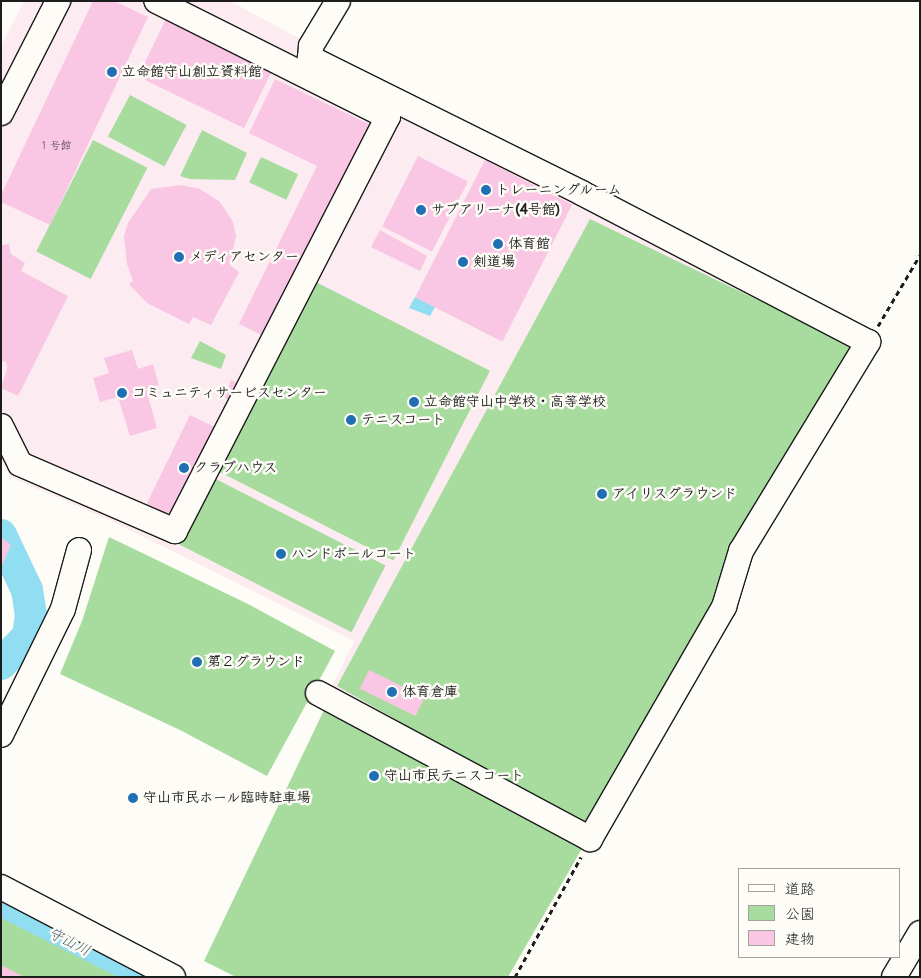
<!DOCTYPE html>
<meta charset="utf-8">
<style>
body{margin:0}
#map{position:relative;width:921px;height:978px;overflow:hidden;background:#fdfcf7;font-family:Pangolin,"Klee One",sans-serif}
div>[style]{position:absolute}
.built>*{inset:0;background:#fcecf1}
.green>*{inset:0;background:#a7dc9e;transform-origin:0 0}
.water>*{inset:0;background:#91ddf1}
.river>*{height:32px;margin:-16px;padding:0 16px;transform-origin:16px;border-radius:16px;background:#91ddf1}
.building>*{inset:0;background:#f9c6e4;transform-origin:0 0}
.path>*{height:3px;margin-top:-1.5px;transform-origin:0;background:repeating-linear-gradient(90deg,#1c1c1c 0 5px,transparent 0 9px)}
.roads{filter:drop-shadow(1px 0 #1c1c1c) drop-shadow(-1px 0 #1c1c1c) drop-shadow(0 1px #1c1c1c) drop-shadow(0 -1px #1c1c1c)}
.minor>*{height:24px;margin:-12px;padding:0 12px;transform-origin:12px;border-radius:12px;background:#fdfcf7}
.dots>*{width:14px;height:14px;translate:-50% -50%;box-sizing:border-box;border:2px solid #fdfcf7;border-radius:50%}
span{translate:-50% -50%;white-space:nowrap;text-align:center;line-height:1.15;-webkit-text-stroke:5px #fdfcf7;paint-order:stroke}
.number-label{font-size:11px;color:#53464e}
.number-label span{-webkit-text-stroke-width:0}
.poi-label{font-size:14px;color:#1c1c1c;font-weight:700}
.left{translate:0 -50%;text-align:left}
.water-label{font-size:15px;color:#456067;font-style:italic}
.frame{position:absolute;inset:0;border:2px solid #1c1c1c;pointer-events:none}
.legend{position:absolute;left:738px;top:868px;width:162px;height:90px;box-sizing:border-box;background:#fdfcf7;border:1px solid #a3a29f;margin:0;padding:6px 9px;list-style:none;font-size:15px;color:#1c1c1c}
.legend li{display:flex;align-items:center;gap:10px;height:25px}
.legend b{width:25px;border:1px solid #a3a29f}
</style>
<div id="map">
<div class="built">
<div style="clip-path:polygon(24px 1px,230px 1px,818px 317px,589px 831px,331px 689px,354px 641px,111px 521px,10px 477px,1px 459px,1px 46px)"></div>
</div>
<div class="green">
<div style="left:130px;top:95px;width:64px;height:47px;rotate:28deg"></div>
<div style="clip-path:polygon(202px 130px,247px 153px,235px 180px,190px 179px,180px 176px)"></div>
<div style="left:93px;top:140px;width:61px;height:125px;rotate:27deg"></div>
<div style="left:261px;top:157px;width:41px;height:28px;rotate:25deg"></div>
<div style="clip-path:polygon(590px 219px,853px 346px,711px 612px,586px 828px,337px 686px)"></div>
<div style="left:310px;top:279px;width:202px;height:213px;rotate:27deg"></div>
<div style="clip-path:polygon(200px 341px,226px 355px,221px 369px,191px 358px)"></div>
<div style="left:210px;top:476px;width:197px;height:75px;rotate:27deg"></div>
<div style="clip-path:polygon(109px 537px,248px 604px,335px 651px,267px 776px,180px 730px,60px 674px,82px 621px)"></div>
<div style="clip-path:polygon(325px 708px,584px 845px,508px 977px,236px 977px,204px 961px)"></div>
<div style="clip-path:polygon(1px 906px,149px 977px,1px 977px)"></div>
</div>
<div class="water">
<div style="clip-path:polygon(415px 297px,435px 307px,430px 316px,409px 308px)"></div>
<div style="clip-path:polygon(1px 897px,153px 977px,118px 977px,1px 918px)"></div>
</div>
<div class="river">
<div style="left:1px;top:535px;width:61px;rotate:64.7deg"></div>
<div style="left:27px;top:590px;width:25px;rotate:81deg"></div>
<div style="left:31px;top:615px;width:21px;rotate:98deg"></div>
<div style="left:28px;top:636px;width:39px;rotate:134deg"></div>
</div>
<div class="building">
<div style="clip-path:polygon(93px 1px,114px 1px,148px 17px,50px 225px,1px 202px,1px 195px)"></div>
<div style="left:166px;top:19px;width:118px;height:64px;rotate:26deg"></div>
<div style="clip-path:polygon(275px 79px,383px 131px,278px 343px,239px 324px,317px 166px,249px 133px)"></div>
<div style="left:418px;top:156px;width:56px;height:79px;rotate:27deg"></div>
<div style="left:485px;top:160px;width:98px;height:154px;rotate:27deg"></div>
<div style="clip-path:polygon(181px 185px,200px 189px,220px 202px,233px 222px,236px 236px,230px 265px,239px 272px,211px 325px,193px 317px,189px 324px,147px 303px,129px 284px,133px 281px,127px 264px,124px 236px,128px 223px,151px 189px)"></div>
<div style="clip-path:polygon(380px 230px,427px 256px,420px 271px,371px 247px)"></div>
<div style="clip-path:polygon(9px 244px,11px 254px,25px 263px,21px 271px,68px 296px,18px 396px,1px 388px,7px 369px,6px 361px,1px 362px,1px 245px)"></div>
<div style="clip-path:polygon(132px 350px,138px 369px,153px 364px,159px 385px,146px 389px,157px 428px,130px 436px,118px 397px,100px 402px,93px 378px,109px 373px,104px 358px)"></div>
<div style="left:231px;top:380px;width:14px;height:19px;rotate:21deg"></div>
<div style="left:190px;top:415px;width:34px;height:101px;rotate:26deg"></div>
<div style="clip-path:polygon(1px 537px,11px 545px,1px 568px)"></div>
<div style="left:369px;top:670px;width:62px;height:21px;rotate:26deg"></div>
<div style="clip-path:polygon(1px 965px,24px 977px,1px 977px)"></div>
</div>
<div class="path">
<div style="left:878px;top:326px;width:82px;rotate:-59.4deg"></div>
<div style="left:515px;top:977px;width:137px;rotate:-61.2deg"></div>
</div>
<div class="roads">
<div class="minor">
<div style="left:1px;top:113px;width:126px;rotate:-63deg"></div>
<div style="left:1px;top:426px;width:42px;rotate:63.4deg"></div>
<div style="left:20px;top:464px;width:169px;rotate:23.4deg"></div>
<div style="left:175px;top:531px;width:466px;rotate:-62.8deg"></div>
<div style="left:388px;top:117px;width:259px;rotate:-153.4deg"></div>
<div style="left:318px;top:693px;width:309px;rotate:28.2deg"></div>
<div style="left:590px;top:839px;width:268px;rotate:-60deg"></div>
<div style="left:724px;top:607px;width:59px;rotate:-73.1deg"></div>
<div style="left:741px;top:551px;width:245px;rotate:-58.7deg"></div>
<div style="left:868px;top:342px;width:322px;rotate:-152.5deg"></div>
<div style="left:582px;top:193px;width:304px;rotate:-153.6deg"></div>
<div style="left:310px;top:58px;width:12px;rotate:-85deg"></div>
<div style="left:311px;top:46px;width:52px;rotate:-59deg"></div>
<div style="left:1px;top:735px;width:140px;rotate:-63.8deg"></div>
<div style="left:63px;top:609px;width:61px;rotate:-74.8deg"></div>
<div style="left:1px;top:887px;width:194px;rotate:27.6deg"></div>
<div style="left:894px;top:977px;width:51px;rotate:-59.4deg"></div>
</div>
</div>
<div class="dots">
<div style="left:112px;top:72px;background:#1f6fb2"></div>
<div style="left:486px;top:190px;background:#1f6fb2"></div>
<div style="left:421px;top:210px;background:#1f6fb2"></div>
<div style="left:498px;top:244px;background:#1f6fb2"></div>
<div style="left:179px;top:257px;background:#1f6fb2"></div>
<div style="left:463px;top:262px;background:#1f6fb2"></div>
<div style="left:122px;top:393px;background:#1f6fb2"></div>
<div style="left:414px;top:402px;background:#1f6fb2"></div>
<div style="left:351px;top:420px;background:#1f6fb2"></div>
<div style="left:184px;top:468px;background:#1f6fb2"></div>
<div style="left:602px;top:494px;background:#1f6fb2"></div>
<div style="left:281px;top:554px;background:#1f6fb2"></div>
<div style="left:197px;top:662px;background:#1f6fb2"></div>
<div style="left:392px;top:692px;background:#1f6fb2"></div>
<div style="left:374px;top:776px;background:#1f6fb2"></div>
<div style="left:133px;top:798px;background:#1f6fb2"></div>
</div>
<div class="number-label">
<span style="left:55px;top:146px">１号館</span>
</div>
<div class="poi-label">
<span class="left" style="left:122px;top:72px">立命館守山創立資料館</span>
<span class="left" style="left:496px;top:190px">トレーニングルーム</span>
<span class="left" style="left:431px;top:210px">サブアリーナ(4号館)</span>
<span class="left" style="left:508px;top:244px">体育館</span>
<span class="left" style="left:189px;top:257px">メディアセンター</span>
<span class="left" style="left:473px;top:262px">剣道場</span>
<span class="left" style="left:132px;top:393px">コミュニティサービスセンター</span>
<span class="left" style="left:424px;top:402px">立命館守山中学校・高等学校</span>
<span class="left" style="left:361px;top:420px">テニスコート</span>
<span class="left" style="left:194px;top:468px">クラブハウス</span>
<span class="left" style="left:612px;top:494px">アイリスグラウンド</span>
<span class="left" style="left:291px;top:554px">ハンドボールコート</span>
<span class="left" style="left:207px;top:662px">第２グラウンド</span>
<span class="left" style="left:402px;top:692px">体育倉庫</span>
<span class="left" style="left:384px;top:776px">守山市民テニスコート</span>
<span class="left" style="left:143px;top:798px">守山市民ホール臨時駐車場</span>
</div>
<div class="water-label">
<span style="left:69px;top:942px;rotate:27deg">守山川</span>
</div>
<div class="frame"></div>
<ul class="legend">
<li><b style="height:6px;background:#fdfcf7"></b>道路</li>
<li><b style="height:14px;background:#a7dc9e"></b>公園</li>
<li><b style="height:14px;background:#f9c6e4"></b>建物</li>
</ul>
</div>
